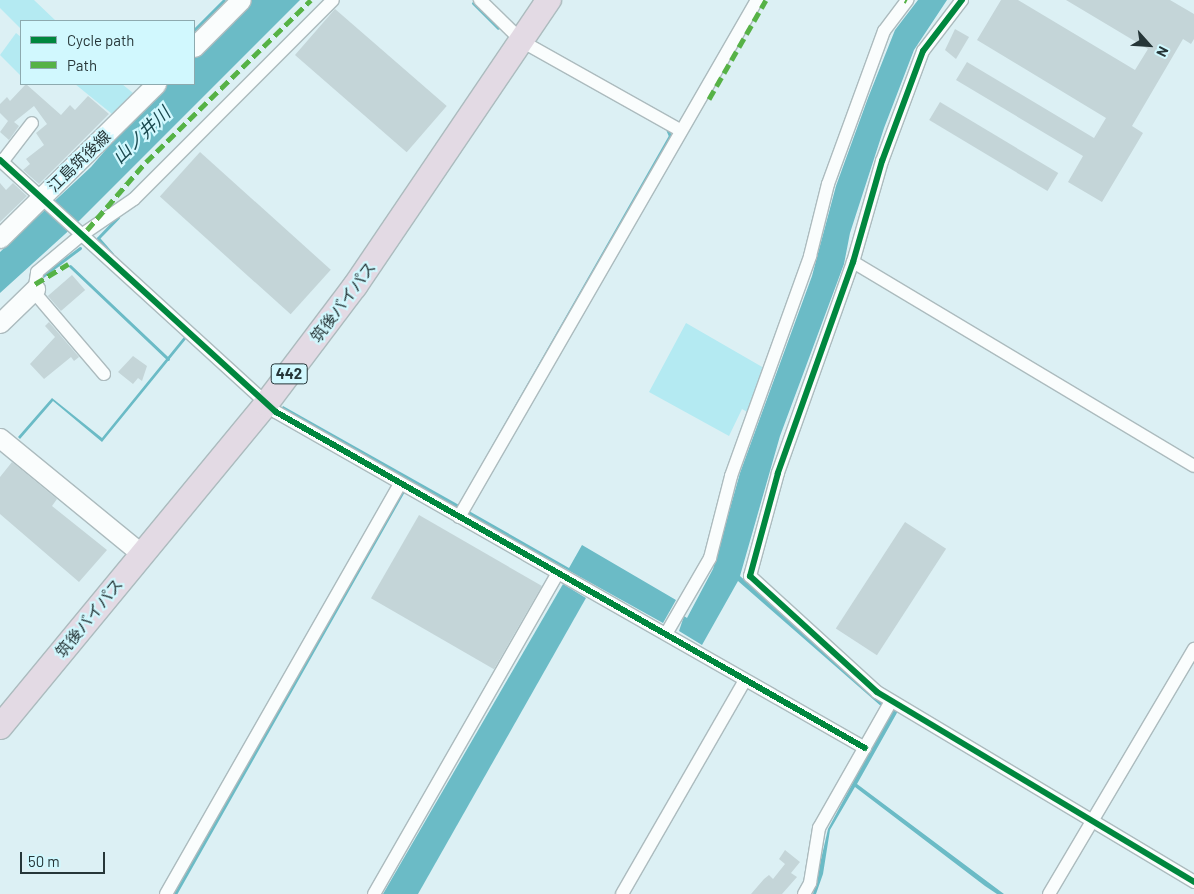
<!DOCTYPE html>
<meta charset="utf-8">
<style>
body{margin:0}
#map{position:relative;width:1194px;height:894px;overflow:hidden;background:#dcf0f4;font-family:Barlow,"Noto Sans JP",sans-serif}
div>[style]{position:absolute}
.green>*{inset:0;background:#b4eaf2}
.water>*{inset:0;background:#6bbbc6}
.stream>*{height:3px;margin:-1.5px;padding:0 1.5px;transform-origin:1.5px;border-radius:1.5px;background:#6bbbc6}
.building>*{inset:0;background:#c4d5d8;transform-origin:0 0}
.roads{filter:drop-shadow(1px 0 #acbbbe) drop-shadow(-1px 0 #acbbbe) drop-shadow(0 1px #acbbbe) drop-shadow(0 -1px #acbbbe)}
.street>*{height:12px;margin:-6px;padding:0 6px;transform-origin:6px;border-radius:6px;background:#fafdfd}
.secondary>*{height:19px;margin:-9.5px;padding:0 9.5px;transform-origin:9.5px;border-radius:9.5px;background:#fafdfd}
.highway>*{height:24px;margin:-12px;padding:0 12px;transform-origin:12px;border-radius:12px;background:#e3dae4}
.quiet>*{height:5px;margin-top:-2.5px;transform-origin:0;background:repeating-linear-gradient(90deg,#56b246 0 10px,transparent 0 15px)}
.cycleway>*{height:6px;margin:-3px;padding:0 3px;transform-origin:3px;border-radius:3px;background:#00873e}
span{translate:-50% -50%;white-space:nowrap;text-align:center;line-height:1.15;-webkit-text-stroke:4.5px #d1f8fe;paint-order:stroke}
.shield-label span{padding:1px 4px;background:#d1f8fe;border:1px solid;border-radius:4px;-webkit-text-stroke-width:0}
.shield-label{font-size:15px;color:#263638;font-weight:700}
.street-label{font-size:16px;color:#263638}
.water-label{font-size:18px;color:#1a484e;font-style:italic}
.legend{position:absolute;left:20px;top:20px;width:175px;height:65px;box-sizing:border-box;background:#d1f8fe;border:1px solid #8daaaf;margin:0;padding:6px 9px;list-style:none;font-size:15px;color:#263638}
.legend li{display:flex;align-items:center;gap:10px;height:25px}
.legend b{width:25px;border:1px solid #8daaaf}
.north{position:absolute;left:1124px;top:20px;width:50px;height:50px;-webkit-text-stroke:4px #d1f8fe;paint-order:stroke;rotate:116deg;font-size:14px;font-weight:700;line-height:20px;text-align:center;color:#263638}
.north::after{content:'';display:block;margin:auto;width:18px;height:22px;background:#263638;clip-path:polygon(50% 0,100% 100%,50% 72%,0 100%)}
.scale{position:absolute;left:20px;top:852px;width:85px;height:22px;box-sizing:border-box;border:2px solid #263638;border-top:0;padding-left:6px;font-size:15px;line-height:18px;white-space:nowrap;color:#263638;-webkit-text-stroke:4px #d1f8fe;paint-order:stroke}
</style>
<div id="map">
<div class="green">
<div style="clip-path:polygon(0 0,34px 0,56px 21px,21px 21px,21px 29px,0 8px)"></div>
<div style="clip-path:polygon(16px 33px,21px 37px,21px 76px,0 55px)"></div>
<div style="clip-path:polygon(75px 84px,122px 84px,133px 93px,117px 118px)"></div>
<div style="clip-path:polygon(686px 323px,764px 368px,749px 413px,742px 409px,729px 436px,649px 392px)"></div>
</div>
<div class="water">
<div style="clip-path:polygon(247px 0,300px 0,75px 225px,0 293px,0 252px,91px 167px,162px 84px,194px 84px,194px 53px)"></div>
<div style="clip-path:polygon(918px 0,947px 0,914px 50px,884px 128px,850px 233px,844px 264px,780px 436px,740px 576px,871px 695px,884px 703px,882px 707px,738px 581px,702px 645px,679px 631px,684px 616px,687px 618px,713px 569px,740px 473px,812px 276px,836px 186px,868px 98px,895px 30px)"></div>
<div style="clip-path:polygon(184px 337px,186px 339px,102px 442px,53px 401px,20px 439px,18px 437px,52px 398px,102px 438px)"></div>
<div style="clip-path:polygon(283px 406px,459px 505px,457px 509px,281px 409px)"></div>
<div style="clip-path:polygon(469px 511px,569px 568px,582px 545px,676px 600px,663px 623px,467px 514px)"></div>
<div style="clip-path:polygon(563px 584px,586px 598px,418px 894px,383px 894px)"></div>
<div style="clip-path:polygon(893px 708px,898px 711px,857px 784px,1004px 894px,997px 894px,985px 886px,855px 787px,830px 830px,823px 874px,816px 894px,813px 894px,828px 829px)"></div>
</div>
<div class="stream">
<div style="left:473px;top:3px;width:35px;rotate:45deg"></div>
<div style="left:194px;top:30px;width:42px;rotate:-45deg"></div>
<div style="left:128px;top:196px;width:227px;rotate:-44.8deg"></div>
<div style="left:112px;top:254px;width:21px;rotate:-131deg"></div>
<div style="left:98px;top:238px;width:29px;rotate:-46deg"></div>
<div style="left:70px;top:266px;width:135px;rotate:43.5deg"></div>
<div style="left:40px;top:278px;width:50px;rotate:-36.9deg"></div>
<div style="left:490px;top:451px;width:363px;rotate:-60.3deg"></div>
<div style="left:670px;top:136px;width:8px;rotate:-113deg"></div>
<div style="left:175px;top:894px;width:467px;rotate:-60.5deg"></div>
</div>
<div class="building">
<div style="clip-path:polygon(1001px 0,1018px 0,1135px 70px,1148px 49px,1066px 0,1170px 0,1194px 14px,1194px 39px,1191px 44px,1183px 39px,1132px 126px,1143px 133px,1102px 202px,1068px 182px,1083px 156px,956px 80px,967px 62px,1094px 138px,1106px 118px,977px 40px)"></div>
<div style="left:335px;top:9px;width:148px;height:61px;rotate:41deg"></div>
<div style="clip-path:polygon(955px 29px,969px 37px,956px 59px,945px 50px)"></div>
<div style="clip-path:polygon(26px 84px,61px 115px,70px 105px,75px 110px,88px 96px,109px 114px,39px 184px,23px 170px,30px 164px,26px 159px,44px 145px,36px 133px,47px 124px,34px 106px,14px 122px,19px 126px,9px 140px,0 132px,8px 121px,0 113px,0 104px,7px 97px,10px 101px)"></div>
<div style="left:940px;top:102px;width:138px;height:21px;rotate:31deg"></div>
<div style="left:200px;top:152px;width:176px;height:60px;rotate:42deg"></div>
<div style="clip-path:polygon(0 183px,6px 190px,13px 183px,27px 196px,0 222px)"></div>
<div style="left:72px;top:275px;width:20px;height:32px;rotate:49deg"></div>
<div style="clip-path:polygon(49px 322px,79px 357px,74px 361px,71px 357px,44px 379px,30px 364px,55px 337px,45px 326px)"></div>
<div style="clip-path:polygon(133px 356px,147px 366px,142px 381px,138px 378px,133px 384px,118px 372px)"></div>
<div style="clip-path:polygon(12px 462px,57px 499px,52px 506px,107px 550px,79px 582px,0 514px,0 477px)"></div>
<div style="left:419px;top:515px;width:142px;height:96px;rotate:30deg"></div>
<div style="left:905px;top:522px;width:49px;height:127px;rotate:33deg"></div>
<div style="clip-path:polygon(785px 850px,800px 862px,791px 873px,797px 877px,782px 894px,751px 894px,764px 879px,769px 875px,773px 879px,785px 864px,779px 859px)"></div>
</div>
<div class="roads">
<div class="street">
<div style="left:480px;top:0;width:60px;rotate:44.3deg"></div>
<div style="left:523px;top:42px;width:180px;rotate:29.3deg"></div>
<div style="left:962px;top:0;width:64px;rotate:127.4deg"></div>
<div style="left:923px;top:51px;width:117px;rotate:110.4deg"></div>
<div style="left:882px;top:161px;width:105px;rotate:106deg"></div>
<div style="left:853px;top:262px;width:224px;rotate:109.6deg"></div>
<div style="left:778px;top:473px;width:107px;rotate:105.2deg"></div>
<div style="left:750px;top:576px;width:172px;rotate:42.4deg"></div>
<div style="left:877px;top:692px;width:370px;rotate:30.9deg"></div>
<div style="left:0;top:160px;width:374px;rotate:42.4deg"></div>
<div style="left:276px;top:412px;width:678px;rotate:29.7deg"></div>
<div style="left:2px;top:162px;width:49px;rotate:-52.4deg"></div>
<div style="left:853px;top:262px;width:397px;rotate:30.9deg"></div>
<div style="left:104px;top:374px;width:108px;rotate:-130.5deg"></div>
<div style="left:34px;top:292px;width:20px;rotate:-81deg"></div>
<div style="left:37px;top:272px;width:56px;rotate:-39.9deg"></div>
<div style="left:80px;top:236px;width:65px;rotate:-34.4deg"></div>
<div style="left:134px;top:199px;width:281px;rotate:-45deg"></div>
<div style="left:459px;top:517px;width:597px;rotate:-60.04deg"></div>
<div style="left:666px;top:634px;width:88px;rotate:-59.9deg"></div>
<div style="left:710px;top:558px;width:85px;rotate:-75.6deg"></div>
<div style="left:731px;top:476px;width:234px;rotate:-70.2deg"></div>
<div style="left:810px;top:256px;width:74px;rotate:-76deg"></div>
<div style="left:828px;top:184px;width:163px;rotate:-69.9deg"></div>
<div style="left:884px;top:31px;width:39px;rotate:-53deg"></div>
<div style="left:166px;top:894px;width:472px;rotate:-60.3deg"></div>
<div style="left:374px;top:894px;width:368px;rotate:-60.2deg"></div>
<div style="left:622px;top:894px;width:245px;rotate:-60.1deg"></div>
<div style="left:804px;top:894px;width:13px;rotate:-61deg"></div>
<div style="left:810px;top:883px;width:56px;rotate:-80.7deg"></div>
<div style="left:819px;top:828px;width:146px;rotate:-60.4deg"></div>
<div style="left:1049px;top:894px;width:285px;rotate:-59.4deg"></div>
</div>
<div class="secondary">
<div style="left:194px;top:47px;width:66px;rotate:-45deg"></div>
<div style="left:0;top:238px;width:219px;rotate:-44.6deg"></div>
<div style="left:0;top:323px;width:49px;rotate:-44.2deg"></div>
<div style="left:0;top:438px;width:171px;rotate:39.3deg"></div>
</div>
<div class="highway">
<div style="left:0;top:727px;width:418px;rotate:-50.5deg"></div>
<div style="left:266px;top:404px;width:148px;rotate:-53deg"></div>
<div style="left:355px;top:286px;width:346px;rotate:-55.9deg"></div>
</div>
</div>
<div class="quiet">
<div style="left:905px;top:0;width:2px;rotate:27deg"></div>
<div style="left:709px;top:99px;width:114px;rotate:-60.1deg"></div>
<div style="left:87px;top:230px;width:90px;rotate:-49.1deg"></div>
<div style="left:146px;top:162px;width:231px;rotate:-44.5deg"></div>
<div style="left:35px;top:284px;width:39px;rotate:-31deg"></div>
</div>
<div class="cycleway">
<div style="left:962px;top:0;width:64px;rotate:127.4deg"></div>
<div style="left:923px;top:51px;width:117px;rotate:110.4deg"></div>
<div style="left:882px;top:161px;width:105px;rotate:106deg"></div>
<div style="left:853px;top:262px;width:224px;rotate:109.6deg"></div>
<div style="left:778px;top:473px;width:107px;rotate:105.2deg"></div>
<div style="left:750px;top:576px;width:172px;rotate:42.4deg"></div>
<div style="left:877px;top:692px;width:370px;rotate:30.9deg"></div>
<div style="left:0;top:160px;width:374px;rotate:42.4deg"></div>
<div style="left:276px;top:412px;width:678px;rotate:29.7deg"></div>
</div>
<div class="shield-label">
<span style="left:289px;top:374px">442</span>
</div>
<div class="street-label">
<span style="left:79px;top:161px;rotate:-44deg">江島筑後線</span>
<span style="left:343px;top:302px;rotate:-53deg">筑後バイパス</span>
<span style="left:89px;top:618px;rotate:-51deg">筑後バイパス</span>
</div>
<div class="water-label">
<span style="left:141px;top:135px;rotate:-44deg">山ノ井川</span>
</div>
<ul class="legend">
<li><b style="height:6px;background:#00873e"></b>Cycle path</li>
<li><b style="height:6px;background:#56b246"></b>Path</li>
</ul>
<div class="north">N</div>
<div class="scale">50 m</div>
</div>
